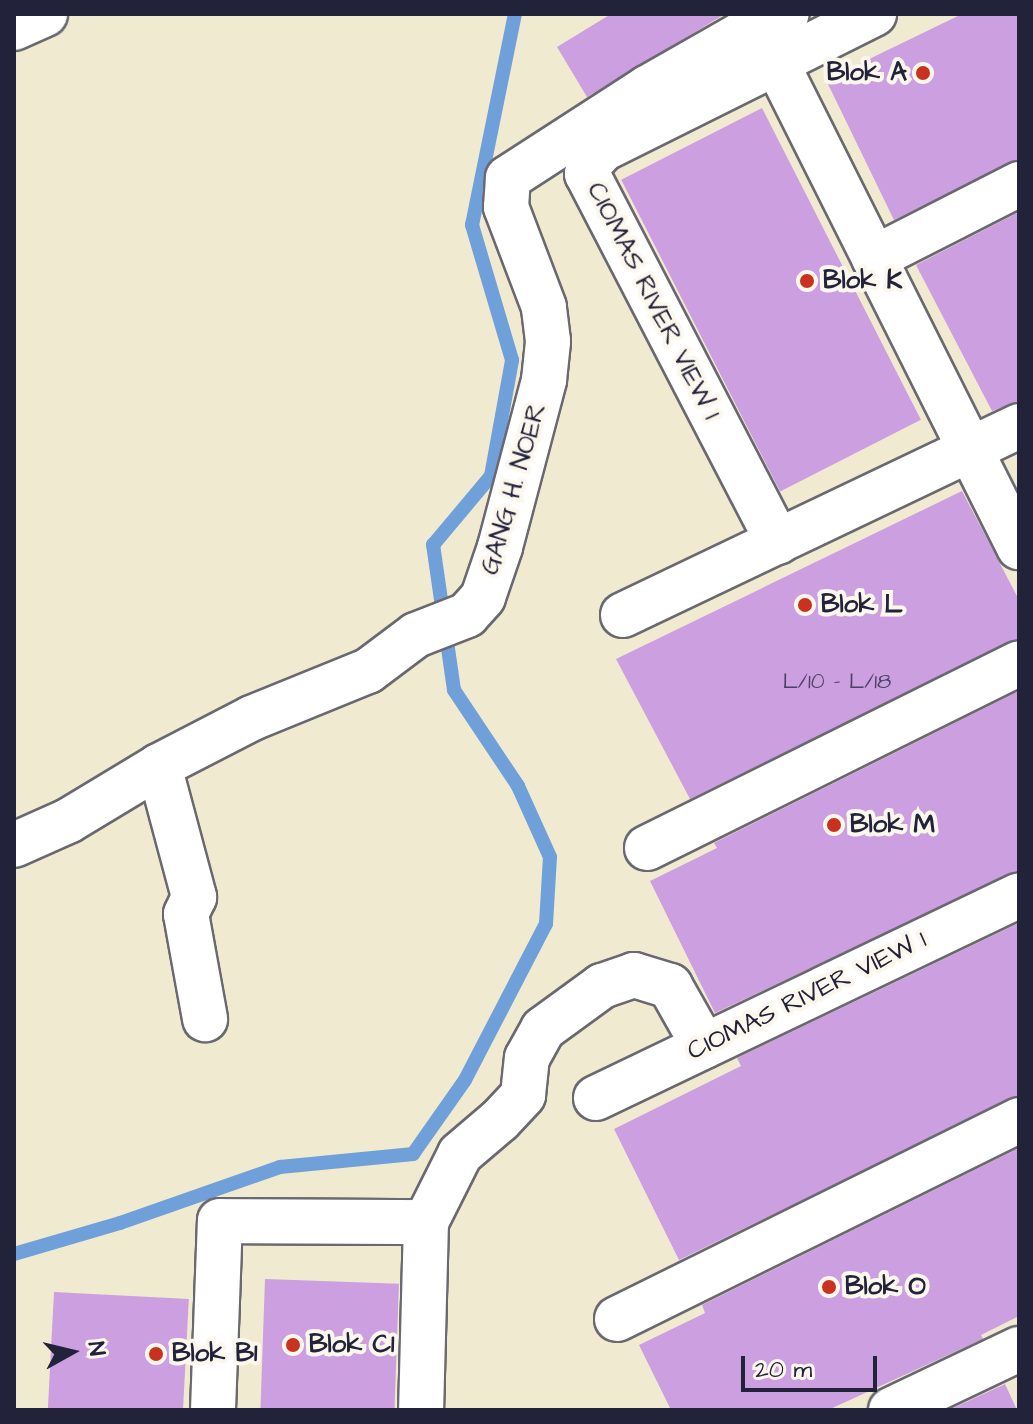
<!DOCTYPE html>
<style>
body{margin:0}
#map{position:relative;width:1033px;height:1424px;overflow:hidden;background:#f0ead1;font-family:"Architects Daughter",sans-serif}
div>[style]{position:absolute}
.stream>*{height:14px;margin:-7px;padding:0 7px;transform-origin:7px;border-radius:7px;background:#6fa0d9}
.building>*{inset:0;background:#cc9fe0;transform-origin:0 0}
.roads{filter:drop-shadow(2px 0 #6a6870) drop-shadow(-2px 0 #6a6870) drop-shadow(0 2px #6a6870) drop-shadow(0 -2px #6a6870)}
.minor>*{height:44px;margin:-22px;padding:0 22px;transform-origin:22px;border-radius:22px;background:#fff}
.dots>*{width:22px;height:22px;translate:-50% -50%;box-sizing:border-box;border:4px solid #fbf7ec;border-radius:50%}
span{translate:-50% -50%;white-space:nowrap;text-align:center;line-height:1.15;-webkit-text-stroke:8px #fbf7ec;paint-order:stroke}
.number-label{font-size:22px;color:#4c4164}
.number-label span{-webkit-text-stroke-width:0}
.poi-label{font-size:26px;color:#22223b;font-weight:700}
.right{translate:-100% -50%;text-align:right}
.left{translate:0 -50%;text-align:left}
.street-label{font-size:26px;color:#22223b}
.frame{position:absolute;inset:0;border:16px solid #22223b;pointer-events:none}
.north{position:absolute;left:32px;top:1312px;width:80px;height:80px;-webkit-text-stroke:6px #fbf7ec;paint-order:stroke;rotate:82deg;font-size:22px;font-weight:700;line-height:32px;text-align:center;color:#22223b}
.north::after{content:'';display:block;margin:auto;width:28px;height:36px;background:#22223b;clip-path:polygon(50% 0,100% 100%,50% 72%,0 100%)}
.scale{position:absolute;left:741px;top:1356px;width:136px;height:36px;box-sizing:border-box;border:4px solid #22223b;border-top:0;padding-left:10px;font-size:24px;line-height:28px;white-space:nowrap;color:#22223b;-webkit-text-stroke:6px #fbf7ec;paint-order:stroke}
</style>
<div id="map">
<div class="stream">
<div style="left:14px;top:1254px;width:110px;rotate:-16.3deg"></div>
<div style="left:120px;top:1223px;width:170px;rotate:-19.3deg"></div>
<div style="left:280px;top:1167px;width:134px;rotate:-5.6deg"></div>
<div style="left:413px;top:1154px;width:90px;rotate:-54.9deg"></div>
<div style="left:465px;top:1080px;width:176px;rotate:-62.6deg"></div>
<div style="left:546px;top:924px;width:67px;rotate:-86.6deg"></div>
<div style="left:550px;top:857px;width:78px;rotate:-114.3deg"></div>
<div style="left:518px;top:786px;width:115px;rotate:-123.7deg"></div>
<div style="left:454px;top:690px;width:147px;rotate:-98.2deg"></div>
<div style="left:433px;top:545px;width:90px;rotate:-50deg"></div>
<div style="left:491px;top:476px;width:118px;rotate:-79.7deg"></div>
<div style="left:512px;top:360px;width:141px;rotate:-106.5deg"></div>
<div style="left:472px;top:225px;width:215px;rotate:-78.5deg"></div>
</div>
<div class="building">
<div style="clip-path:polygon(611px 14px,725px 14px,587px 97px,557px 47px)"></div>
<div style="clip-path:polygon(962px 14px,1019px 14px,1019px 159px,894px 220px,826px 80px)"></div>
<div style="left:762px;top:108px;width:350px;height:158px;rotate:63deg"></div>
<div style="clip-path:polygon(1019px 212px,1019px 401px,992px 411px,916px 265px)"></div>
<div style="clip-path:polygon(962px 491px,1019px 600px,1019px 638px,690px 799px,616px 659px)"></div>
<div style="clip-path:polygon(1019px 691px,1019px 870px,715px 1013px,650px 881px,717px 848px,714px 843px)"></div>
<div style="clip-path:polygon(1019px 923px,1019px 1095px,679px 1260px,614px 1129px,741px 1066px,737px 1058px)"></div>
<div style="clip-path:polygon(1019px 1148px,1019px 1316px,981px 1335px,983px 1339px,828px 1410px,671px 1410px,639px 1345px,705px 1313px,702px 1305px)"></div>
<div style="left:265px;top:1279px;width:134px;height:131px;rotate:2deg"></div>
<div style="left:54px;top:1292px;width:135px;height:118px;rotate:3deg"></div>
<div style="clip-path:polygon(1005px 1384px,1017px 1410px,949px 1410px)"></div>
</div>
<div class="roads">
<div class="minor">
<div style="left:14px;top:28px;width:34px;rotate:-24deg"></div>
<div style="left:775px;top:60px;width:545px;rotate:63.39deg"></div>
<div style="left:874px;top:258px;width:163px;rotate:-27deg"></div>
<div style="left:778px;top:542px;width:415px;rotate:-117.4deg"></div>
<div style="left:587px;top:174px;width:11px;rotate:-75deg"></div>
<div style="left:590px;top:163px;width:19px;rotate:-47deg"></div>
<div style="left:603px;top:149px;width:303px;rotate:-26.5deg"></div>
<div style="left:623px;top:615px;width:439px;rotate:-25.5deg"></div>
<div style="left:159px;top:766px;width:136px;rotate:75deg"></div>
<div style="left:194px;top:897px;width:19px;rotate:115deg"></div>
<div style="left:186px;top:914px;width:107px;rotate:79.7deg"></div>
<div style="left:14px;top:845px;width:59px;rotate:-24deg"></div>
<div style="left:68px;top:821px;width:106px;rotate:-31.1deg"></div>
<div style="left:159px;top:766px;width:105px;rotate:-27.3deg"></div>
<div style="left:252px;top:718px;width:125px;rotate:-22.1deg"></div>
<div style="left:368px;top:671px;width:60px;rotate:-36.9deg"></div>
<div style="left:416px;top:635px;width:55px;rotate:-21.4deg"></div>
<div style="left:467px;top:615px;width:24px;rotate:-48deg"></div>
<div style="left:483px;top:597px;width:53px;rotate:-71.2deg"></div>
<div style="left:500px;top:547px;width:173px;rotate:-75.2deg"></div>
<div style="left:544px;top:380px;width:39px;rotate:-84deg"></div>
<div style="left:548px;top:341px;width:34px;rotate:-97deg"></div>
<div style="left:544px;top:307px;width:107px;rotate:-110.8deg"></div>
<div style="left:506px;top:207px;width:29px;rotate:-86deg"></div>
<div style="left:508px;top:178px;width:166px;rotate:-32.9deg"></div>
<div style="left:647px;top:88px;width:107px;rotate:-29.7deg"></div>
<div style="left:740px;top:35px;width:51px;rotate:-24.1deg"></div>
<div style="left:647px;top:848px;width:415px;rotate:-26.4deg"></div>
<div style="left:596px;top:1098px;width:469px;rotate:-25.6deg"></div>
<div style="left:426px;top:1222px;width:76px;rotate:-63.4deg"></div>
<div style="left:460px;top:1154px;width:52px;rotate:-40.4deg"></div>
<div style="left:500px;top:1120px;width:34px;rotate:-47deg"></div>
<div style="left:523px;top:1095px;width:37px;rotate:-84deg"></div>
<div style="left:527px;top:1058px;width:33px;rotate:-61deg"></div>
<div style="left:543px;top:1029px;width:73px;rotate:-36.1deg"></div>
<div style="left:602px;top:986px;width:34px;rotate:-19deg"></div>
<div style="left:634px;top:975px;width:38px;rotate:17deg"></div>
<div style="left:670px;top:986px;width:69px;rotate:60.5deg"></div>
<div style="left:617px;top:1319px;width:449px;rotate:-26.3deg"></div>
<div style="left:213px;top:1410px;width:189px;rotate:-87.9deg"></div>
<div style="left:220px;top:1221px;width:206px;rotate:0.3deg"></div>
<div style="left:426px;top:1222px;width:188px;rotate:91.5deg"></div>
<div style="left:891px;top:1410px;width:142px;rotate:-25.5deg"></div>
</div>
</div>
<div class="dots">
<div style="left:923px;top:73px;background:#c8321e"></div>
<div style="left:807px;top:281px;background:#c8321e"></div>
<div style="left:805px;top:605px;background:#c8321e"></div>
<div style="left:834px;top:825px;background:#c8321e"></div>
<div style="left:829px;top:1287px;background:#c8321e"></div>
<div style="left:293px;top:1345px;background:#c8321e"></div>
<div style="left:156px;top:1354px;background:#c8321e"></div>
</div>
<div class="number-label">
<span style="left:837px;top:682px">L/10 - L/18</span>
</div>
<div class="poi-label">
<span class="right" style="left:907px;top:73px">Blok A</span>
<span class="left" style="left:823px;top:281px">Blok K</span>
<span class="left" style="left:821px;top:605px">Blok L</span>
<span class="left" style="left:850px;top:825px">Blok M</span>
<span class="left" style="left:845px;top:1287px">Blok O</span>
<span class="left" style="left:309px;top:1345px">Blok C1</span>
<span class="left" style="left:172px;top:1354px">Blok B1</span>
</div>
<div class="street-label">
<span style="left:653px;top:301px;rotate:63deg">CIOMAS RIVER VIEW 1</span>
<span style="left:514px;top:489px;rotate:-74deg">GANG H. NOER</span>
<span style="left:807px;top:996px;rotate:-26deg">CIOMAS RIVER VIEW 1</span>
</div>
<div class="frame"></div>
<div class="north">N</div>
<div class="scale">20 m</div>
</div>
